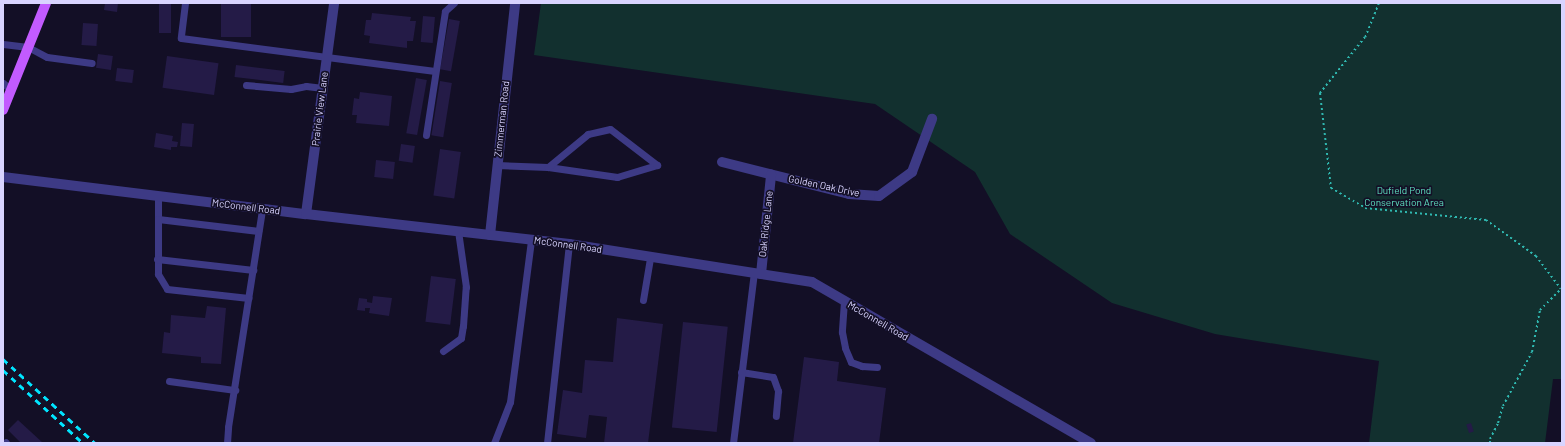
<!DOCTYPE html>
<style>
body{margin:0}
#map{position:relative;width:1565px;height:446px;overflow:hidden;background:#130f26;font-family:Barlow,sans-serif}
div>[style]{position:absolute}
.green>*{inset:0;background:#12302f}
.building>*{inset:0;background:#241b47;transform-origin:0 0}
.path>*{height:2px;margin-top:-1px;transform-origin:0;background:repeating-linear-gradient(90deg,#2fb8b0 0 2px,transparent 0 5px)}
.service>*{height:7px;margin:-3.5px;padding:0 3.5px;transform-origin:3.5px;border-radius:3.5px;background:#3d3a85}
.minor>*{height:10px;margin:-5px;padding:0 5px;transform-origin:5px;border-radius:5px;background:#3d3a85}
.tertiary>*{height:10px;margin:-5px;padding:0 5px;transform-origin:5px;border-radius:5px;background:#3d3a85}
.primary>*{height:10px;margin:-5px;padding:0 5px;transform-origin:5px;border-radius:5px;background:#c25bff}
.rail>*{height:3px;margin-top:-1.5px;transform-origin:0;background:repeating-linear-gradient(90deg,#00e5ff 0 6px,transparent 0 11px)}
span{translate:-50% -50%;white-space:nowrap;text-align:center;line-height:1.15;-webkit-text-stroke:3.5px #130f26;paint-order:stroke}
.street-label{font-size:10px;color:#d9d4ff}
.park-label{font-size:10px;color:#5fe0c0}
.frame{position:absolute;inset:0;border:4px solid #d9d4ff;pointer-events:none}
</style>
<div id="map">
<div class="green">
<div style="clip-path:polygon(541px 3px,1562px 3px,1562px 379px,1553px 379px,1545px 443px,1369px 443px,1379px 361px,1215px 334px,1112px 303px,1010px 234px,975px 172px,875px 104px,534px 55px)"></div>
</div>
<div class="building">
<div style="clip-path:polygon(105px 3px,118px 3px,117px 12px,104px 10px)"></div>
<div style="left:159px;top:3px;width:12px;height:30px"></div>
<div style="left:221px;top:3px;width:30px;height:34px"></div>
<div style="clip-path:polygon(372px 13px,411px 17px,410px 21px,416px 21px,413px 41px,407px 41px,407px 48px,369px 43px,370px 36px,364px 35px,366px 20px,371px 20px)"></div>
<div style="left:423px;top:16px;width:12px;height:26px;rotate:5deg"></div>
<div style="left:449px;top:19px;width:11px;height:51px;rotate:10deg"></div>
<div style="left:83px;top:23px;width:15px;height:22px;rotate:4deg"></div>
<div style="left:98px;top:54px;width:15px;height:14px;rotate:8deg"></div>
<div style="left:167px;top:56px;width:52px;height:32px;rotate:8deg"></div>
<div style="left:236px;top:65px;width:49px;height:12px;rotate:7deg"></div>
<div style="left:117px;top:68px;width:17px;height:13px;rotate:7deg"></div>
<div style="left:416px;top:78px;width:11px;height:56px;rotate:10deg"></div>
<div style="left:440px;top:81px;width:12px;height:55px;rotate:9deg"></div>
<div style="clip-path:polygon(360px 92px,392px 96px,389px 126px,356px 123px,357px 115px,352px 115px,354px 98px,359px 99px)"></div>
<div style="left:182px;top:123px;width:12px;height:23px;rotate:5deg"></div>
<div style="clip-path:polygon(156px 133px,173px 136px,172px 141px,178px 142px,177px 147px,171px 147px,171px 150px,154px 147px)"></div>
<div style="left:401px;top:144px;width:14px;height:17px;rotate:8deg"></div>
<div style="left:440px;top:149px;width:21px;height:47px;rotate:8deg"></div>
<div style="left:376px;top:160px;width:19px;height:17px;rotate:6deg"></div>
<div style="left:431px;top:276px;width:25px;height:46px;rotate:7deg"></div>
<div style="clip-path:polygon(373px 296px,392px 298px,389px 316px,369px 313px,370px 308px,365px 308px,365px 311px,357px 310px,359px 298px,367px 299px,367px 302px,372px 303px)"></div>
<div style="clip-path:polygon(207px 306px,226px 308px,221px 364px,201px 363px,201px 357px,162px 353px,164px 332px,170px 333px,171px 315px,205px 318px)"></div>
<div style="clip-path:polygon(617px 318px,663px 324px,648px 443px,604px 443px,607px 417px,589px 415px,586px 438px,557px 434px,563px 390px,582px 393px,585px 360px,613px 362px)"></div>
<div style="left:683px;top:322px;width:45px;height:106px;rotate:6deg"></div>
<div style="clip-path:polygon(804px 357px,839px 362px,837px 381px,886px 388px,879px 443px,793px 443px)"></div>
<div style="clip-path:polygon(18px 420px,43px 443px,21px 443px,8px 430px)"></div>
<div style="left:1471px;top:423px;width:9px;height:5px;rotate:72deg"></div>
</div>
<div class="path">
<div style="left:1379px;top:3px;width:37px;rotate:112deg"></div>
<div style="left:1365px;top:37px;width:72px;rotate:128.8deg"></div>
<div style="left:1320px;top:93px;width:96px;rotate:83.4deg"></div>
<div style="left:1331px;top:188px;width:39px;rotate:30deg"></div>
<div style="left:1365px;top:208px;width:122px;rotate:5.7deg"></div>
<div style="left:1486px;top:220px;width:62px;rotate:35.8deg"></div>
<div style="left:1536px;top:256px;width:41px;rotate:52.9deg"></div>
<div style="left:1490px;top:443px;width:4px;rotate:-90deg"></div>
<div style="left:1490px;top:439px;width:18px;rotate:-63deg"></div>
<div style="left:1498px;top:423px;width:18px;rotate:-74deg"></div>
<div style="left:1503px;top:406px;width:61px;rotate:-61.8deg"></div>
<div style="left:1532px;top:352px;width:43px;rotate:-79.2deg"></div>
<div style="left:1540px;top:310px;width:31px;rotate:-45deg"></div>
</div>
<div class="service">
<div style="left:185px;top:3px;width:35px;rotate:97deg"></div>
<div style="left:181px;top:38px;width:256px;rotate:7.4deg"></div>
<div style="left:3px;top:44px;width:25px;rotate:7deg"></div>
<div style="left:28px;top:47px;width:21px;rotate:28deg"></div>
<div style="left:47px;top:57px;width:45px;rotate:7.6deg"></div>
<div style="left:3px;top:83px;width:9px;rotate:41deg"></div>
<div style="left:246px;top:85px;width:45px;rotate:5.1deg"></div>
<div style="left:291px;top:89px;width:15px;rotate:-11deg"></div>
<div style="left:306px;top:86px;width:17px;rotate:7deg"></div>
<div style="left:426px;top:135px;width:125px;rotate:-81.3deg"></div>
<div style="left:445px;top:11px;width:12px;rotate:-42deg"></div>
<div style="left:497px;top:165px;width:51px;rotate:2.2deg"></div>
<div style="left:548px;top:167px;width:70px;rotate:8.2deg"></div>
<div style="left:617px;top:177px;width:42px;rotate:-16.7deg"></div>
<div style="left:657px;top:165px;width:59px;rotate:-142.5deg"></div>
<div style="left:610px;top:129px;width:23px;rotate:167deg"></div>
<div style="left:588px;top:134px;width:52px;rotate:140.5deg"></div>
<div style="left:158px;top:196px;width:23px;rotate:90deg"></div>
<div style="left:158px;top:219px;width:101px;rotate:6.8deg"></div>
<div style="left:158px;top:219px;width:55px;rotate:90deg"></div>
<div style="left:158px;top:274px;width:17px;rotate:59deg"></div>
<div style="left:167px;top:289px;width:82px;rotate:6.3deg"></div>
<div style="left:157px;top:259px;width:97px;rotate:6.5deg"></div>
<div style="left:643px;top:300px;width:43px;rotate:-80.5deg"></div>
<div style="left:844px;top:301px;width:31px;rotate:94deg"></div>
<div style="left:842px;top:332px;width:16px;rotate:79deg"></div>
<div style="left:845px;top:348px;width:15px;rotate:67deg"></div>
<div style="left:851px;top:362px;width:12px;rotate:20deg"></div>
<div style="left:862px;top:366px;width:15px;rotate:4deg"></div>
<div style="left:443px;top:351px;width:22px;rotate:-36deg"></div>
<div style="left:461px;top:338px;width:12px;rotate:-81deg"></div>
<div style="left:463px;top:326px;width:39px;rotate:-86deg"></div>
<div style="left:466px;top:287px;width:57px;rotate:-98.1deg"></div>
<div style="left:741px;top:372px;width:32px;rotate:9deg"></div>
<div style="left:773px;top:377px;width:15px;rotate:70deg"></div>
<div style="left:778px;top:391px;width:25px;rotate:95deg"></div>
<div style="left:169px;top:381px;width:67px;rotate:7.8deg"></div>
<div style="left:5px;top:443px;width:1px;rotate:-45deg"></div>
<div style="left:227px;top:443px;width:16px;rotate:-86deg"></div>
<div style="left:228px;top:427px;width:221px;rotate:-81.1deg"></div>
<div style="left:494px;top:443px;width:44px;rotate:-68.7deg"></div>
<div style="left:510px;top:402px;width:163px;rotate:-82.6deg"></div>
<div style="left:547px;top:443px;width:200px;rotate:-83.7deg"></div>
<div style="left:733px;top:443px;width:172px;rotate:-83deg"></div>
</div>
<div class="minor">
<div style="left:722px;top:162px;width:131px;rotate:14.1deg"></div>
<div style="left:849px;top:194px;width:30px;rotate:4deg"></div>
<div style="left:879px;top:196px;width:41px;rotate:-36deg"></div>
<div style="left:912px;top:172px;width:57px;rotate:-69.3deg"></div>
<div style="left:306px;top:214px;width:213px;rotate:-82.4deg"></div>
<div style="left:490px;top:235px;width:233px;rotate:-83.8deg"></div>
<div style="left:761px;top:274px;width:100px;rotate:-84.2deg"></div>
</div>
<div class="tertiary">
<div style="left:3px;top:177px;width:305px;rotate:7deg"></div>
<div style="left:306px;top:214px;width:265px;rotate:6.5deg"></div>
<div style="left:569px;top:244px;width:246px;rotate:8.9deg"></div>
<div style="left:812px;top:282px;width:322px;rotate:30deg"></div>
</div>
<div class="primary">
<div style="left:3px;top:110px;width:115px;rotate:-68.1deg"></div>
</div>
<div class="rail">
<div style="left:3px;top:359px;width:125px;rotate:42.4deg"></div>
<div style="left:3px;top:370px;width:108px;rotate:42.4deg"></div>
</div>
<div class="street-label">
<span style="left:320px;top:109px;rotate:-83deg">Prairie View Lane</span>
<span style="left:502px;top:119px;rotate:-84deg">Zimmerman Road</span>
<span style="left:824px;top:186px;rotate:12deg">Golden Oak Drive</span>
<span style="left:246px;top:207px;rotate:7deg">McConnell Road</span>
<span style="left:766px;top:224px;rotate:-84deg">Oak Ridge Lane</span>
<span style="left:568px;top:245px;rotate:8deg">McConnell Road</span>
<span style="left:878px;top:321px;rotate:30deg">McConnell Road</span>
</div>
<div class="park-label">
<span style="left:1404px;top:196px">Dufield Pond<br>Conservation Area</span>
</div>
<div class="frame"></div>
</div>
